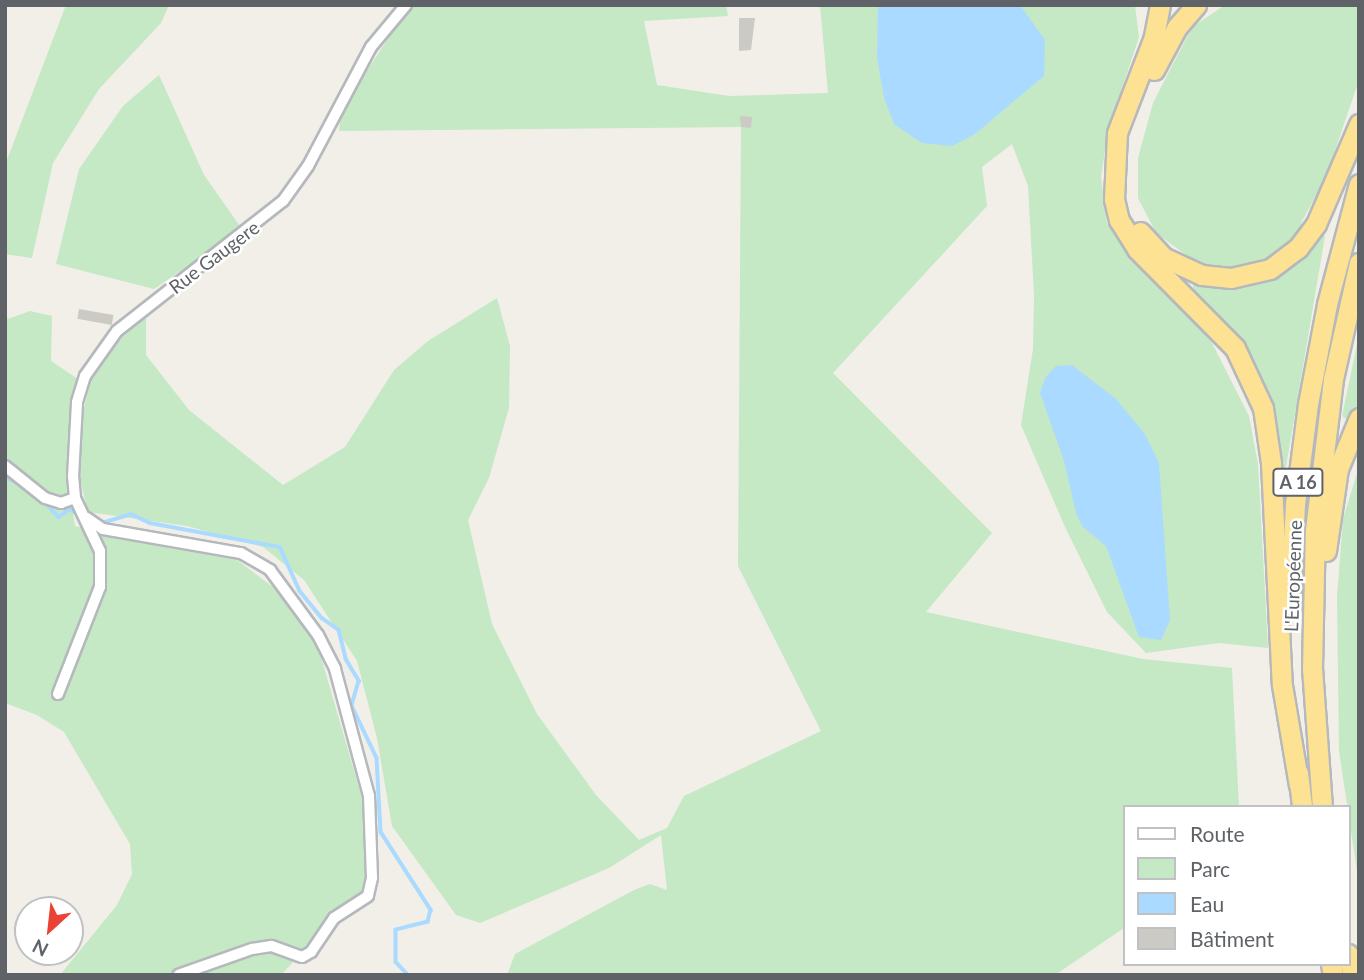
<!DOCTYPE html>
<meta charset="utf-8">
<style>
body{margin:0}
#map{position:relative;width:1364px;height:980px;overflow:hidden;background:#f1efe8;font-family:Lato,sans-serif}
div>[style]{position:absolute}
.green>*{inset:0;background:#c5e8c5}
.water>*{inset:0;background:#aadaff}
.stream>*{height:3.5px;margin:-1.75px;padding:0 1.75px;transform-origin:1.75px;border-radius:1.75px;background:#aadaff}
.building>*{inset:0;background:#cccac5;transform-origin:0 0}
.roads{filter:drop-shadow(2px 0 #b5b8bc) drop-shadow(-2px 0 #b5b8bc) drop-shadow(0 2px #b5b8bc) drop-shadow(0 -2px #b5b8bc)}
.minor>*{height:10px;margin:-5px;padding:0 5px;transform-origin:5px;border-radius:5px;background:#fff}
.motorway>*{height:19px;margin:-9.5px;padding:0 9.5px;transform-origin:9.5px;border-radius:9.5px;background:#fde293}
span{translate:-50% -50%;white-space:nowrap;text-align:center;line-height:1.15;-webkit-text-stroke:5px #fff;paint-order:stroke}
.shield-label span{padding:2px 5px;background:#fff;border:2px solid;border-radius:5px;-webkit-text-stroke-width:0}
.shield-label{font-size:18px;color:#5f6368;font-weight:700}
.street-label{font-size:19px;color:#5f6368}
.frame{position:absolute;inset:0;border:7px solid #5f6368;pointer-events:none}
.legend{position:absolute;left:1123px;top:805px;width:228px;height:161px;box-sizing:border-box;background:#fff;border:2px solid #bfc1c3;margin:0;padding:9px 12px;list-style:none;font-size:21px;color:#5f6368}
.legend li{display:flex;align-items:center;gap:14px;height:35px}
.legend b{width:35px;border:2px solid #bfc1c3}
.north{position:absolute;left:14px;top:896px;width:70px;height:70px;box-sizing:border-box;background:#fff;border:2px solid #bfc1c3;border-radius:50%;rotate:207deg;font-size:19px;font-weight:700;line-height:28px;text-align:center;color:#5f6368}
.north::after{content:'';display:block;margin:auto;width:24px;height:32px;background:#ea4335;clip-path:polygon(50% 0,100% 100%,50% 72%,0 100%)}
</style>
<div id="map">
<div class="green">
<div style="clip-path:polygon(66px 5px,169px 5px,161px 23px,99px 89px,53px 163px,32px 258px,5px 254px,5px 165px)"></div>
<div style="clip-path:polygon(410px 5px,726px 5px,728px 16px,644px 21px,657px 85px,729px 96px,828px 93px,820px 5px,1135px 5px,1139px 37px,1108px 130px,1101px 177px,1107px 224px,1212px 343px,1249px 416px,1258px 464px,1268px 648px,1219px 643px,1146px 653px,1107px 612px,1065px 527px,1021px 425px,1033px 349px,1034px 295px,1028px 186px,1012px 144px,982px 167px,987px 206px,833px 373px,992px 533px,926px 612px,1143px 659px,1232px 668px,1239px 807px,1124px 807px,1124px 928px,1055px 975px,507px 975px,515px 954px,634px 890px,650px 884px,667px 890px,661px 835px,609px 868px,480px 923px,456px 915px,392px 826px,377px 738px,357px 661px,304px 580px,263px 547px,187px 526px,88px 512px,80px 480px,82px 416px,92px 375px,105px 354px,146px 315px,146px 355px,189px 410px,283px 485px,345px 447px,394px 370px,428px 341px,497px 298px,510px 346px,509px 408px,489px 478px,468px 520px,492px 624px,537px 714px,596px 795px,639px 840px,667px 828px,684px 796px,821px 731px,738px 566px,741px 127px,339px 131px,341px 110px)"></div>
<div style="clip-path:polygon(1225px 5px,1359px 5px,1359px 80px,1326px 177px,1301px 223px,1325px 236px,1285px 473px,1280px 474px,1249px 358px,1193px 288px,1193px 260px,1156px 233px,1138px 198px,1138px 158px,1153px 103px,1192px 27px)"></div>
<div style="clip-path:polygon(159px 75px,204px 175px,242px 229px,154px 289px,56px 264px,79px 169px,123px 106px)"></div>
<div style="clip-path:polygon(30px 311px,52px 316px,51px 361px,78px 379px,66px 467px,75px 526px,233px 557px,273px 587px,305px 626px,321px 657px,371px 829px,368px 896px,334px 918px,281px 975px,60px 975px,117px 905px,132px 874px,130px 844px,64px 732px,37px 715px,5px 703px,5px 320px)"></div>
<div style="clip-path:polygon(1359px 335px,1359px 428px,1342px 416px)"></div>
<div style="clip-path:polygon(1359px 467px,1359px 884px,1339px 751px,1337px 597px,1343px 519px)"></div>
</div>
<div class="water">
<div style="clip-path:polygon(878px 5px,1020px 5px,1045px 40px,1044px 76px,975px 134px,952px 146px,922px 143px,894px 124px,884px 98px,877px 57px)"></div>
<div style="clip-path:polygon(1072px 365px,1116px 399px,1145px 434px,1159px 463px,1170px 620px,1161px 640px,1139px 637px,1106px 546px,1082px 526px,1076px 513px,1064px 461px,1040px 393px,1045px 378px,1056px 366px)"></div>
</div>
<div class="stream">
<div style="left:5px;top:477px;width:19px;rotate:25deg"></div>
<div style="left:43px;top:500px;width:23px;rotate:47deg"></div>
<div style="left:59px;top:517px;width:14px;rotate:-36deg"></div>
<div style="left:70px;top:509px;width:12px;rotate:35deg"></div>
<div style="left:102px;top:523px;width:30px;rotate:-17deg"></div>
<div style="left:131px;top:514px;width:21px;rotate:25deg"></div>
<div style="left:150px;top:523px;width:132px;rotate:10.5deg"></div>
<div style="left:280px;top:547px;width:48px;rotate:65.6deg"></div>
<div style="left:300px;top:591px;width:35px;rotate:51deg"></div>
<div style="left:322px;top:618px;width:21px;rotate:35deg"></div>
<div style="left:339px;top:630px;width:30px;rotate:76deg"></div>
<div style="left:346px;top:659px;width:26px;rotate:59deg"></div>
<div style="left:359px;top:681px;width:26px;rotate:106deg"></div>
<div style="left:352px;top:706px;width:58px;rotate:64.3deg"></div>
<div style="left:377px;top:758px;width:74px;rotate:86.9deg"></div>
<div style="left:381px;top:832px;width:93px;rotate:57.3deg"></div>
<div style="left:431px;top:910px;width:12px;rotate:104deg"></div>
<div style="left:428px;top:922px;width:33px;rotate:166deg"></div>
<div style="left:396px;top:930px;width:32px;rotate:90deg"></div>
<div style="left:396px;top:962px;width:18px;rotate:47deg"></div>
</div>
<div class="building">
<div style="clip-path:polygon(739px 18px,755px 18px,751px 50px,739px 51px)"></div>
<div style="clip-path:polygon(740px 116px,752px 117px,751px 128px,741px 127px)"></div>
<div style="left:79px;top:309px;width:35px;height:10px;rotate:10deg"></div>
</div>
<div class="roads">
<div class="minor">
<div style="left:5px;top:466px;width:51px;rotate:38.7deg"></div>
<div style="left:45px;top:498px;width:17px;rotate:17deg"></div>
<div style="left:61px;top:503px;width:15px;rotate:-20deg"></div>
<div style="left:87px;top:518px;width:19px;rotate:35deg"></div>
<div style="left:103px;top:529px;width:140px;rotate:9.9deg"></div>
<div style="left:241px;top:553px;width:34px;rotate:30deg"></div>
<div style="left:270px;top:570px;width:81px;rotate:53.6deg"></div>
<div style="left:318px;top:635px;width:38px;rotate:63deg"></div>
<div style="left:335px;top:669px;width:131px;rotate:75deg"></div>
<div style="left:369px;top:796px;width:82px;rotate:87.9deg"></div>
<div style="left:372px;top:878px;width:18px;rotate:103deg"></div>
<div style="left:368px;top:896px;width:40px;rotate:147.1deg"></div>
<div style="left:334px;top:918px;width:41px;rotate:124.1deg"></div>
<div style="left:311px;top:952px;width:10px;rotate:151deg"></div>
<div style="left:302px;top:957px;width:33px;rotate:-160deg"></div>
<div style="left:271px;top:946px;width:19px;rotate:171deg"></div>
<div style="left:252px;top:949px;width:78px;rotate:160.6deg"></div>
<div style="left:58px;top:694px;width:115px;rotate:-68.6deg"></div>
<div style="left:100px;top:587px;width:36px;rotate:-90deg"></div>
<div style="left:100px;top:551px;width:59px;rotate:-115.3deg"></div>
<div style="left:75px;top:498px;width:21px;rotate:-95deg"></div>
<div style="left:73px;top:477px;width:75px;rotate:-86.9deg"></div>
<div style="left:77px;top:402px;width:27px;rotate:-73deg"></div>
<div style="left:85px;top:376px;width:55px;rotate:-54.6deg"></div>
<div style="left:117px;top:331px;width:211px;rotate:-38.1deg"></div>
<div style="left:283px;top:201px;width:43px;rotate:-54.5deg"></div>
<div style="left:308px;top:166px;width:135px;rotate:-62.1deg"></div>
<div style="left:371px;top:47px;width:55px;rotate:-50.2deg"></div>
</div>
<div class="motorway">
<div style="left:1160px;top:5px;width:33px;rotate:101deg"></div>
<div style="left:1154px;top:37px;width:103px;rotate:111.1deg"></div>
<div style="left:1117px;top:133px;width:66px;rotate:92.6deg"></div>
<div style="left:1114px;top:199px;width:22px;rotate:77deg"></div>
<div style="left:1119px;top:220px;width:34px;rotate:58deg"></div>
<div style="left:1137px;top:249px;width:139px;rotate:45.3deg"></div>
<div style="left:1235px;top:348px;width:66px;rotate:65deg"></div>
<div style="left:1263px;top:408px;width:56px;rotate:81.7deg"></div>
<div style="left:1271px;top:463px;width:222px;rotate:87.2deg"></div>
<div style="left:1282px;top:685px;width:101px;rotate:80.4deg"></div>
<div style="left:1154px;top:70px;width:49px;rotate:-61.9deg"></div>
<div style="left:1177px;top:27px;width:29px;rotate:-49deg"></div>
<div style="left:1140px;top:232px;width:34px;rotate:47deg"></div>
<div style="left:1163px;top:257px;width:43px;rotate:24.8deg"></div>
<div style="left:1202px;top:275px;width:29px;rotate:6deg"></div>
<div style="left:1231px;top:278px;width:40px;rotate:-13deg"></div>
<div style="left:1270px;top:269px;width:35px;rotate:-37deg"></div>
<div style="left:1298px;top:248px;width:30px;rotate:-53deg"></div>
<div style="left:1316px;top:224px;width:109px;rotate:-66.7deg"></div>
<div style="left:1326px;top:551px;width:83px;rotate:-81.7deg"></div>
<div style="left:1338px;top:469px;width:55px;rotate:-67.6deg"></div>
<div style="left:1290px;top:606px;width:102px;rotate:-87.2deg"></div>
<div style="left:1295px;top:504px;width:101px;rotate:-82.6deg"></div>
<div style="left:1308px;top:404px;width:102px;rotate:-79.2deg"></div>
<div style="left:1327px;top:304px;width:124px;rotate:-75.1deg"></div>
<div style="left:1298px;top:773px;width:34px;rotate:83deg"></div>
<div style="left:1322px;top:807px;width:138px;rotate:-94.1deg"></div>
<div style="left:1312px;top:669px;width:139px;rotate:-88.8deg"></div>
<div style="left:1315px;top:530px;width:152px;rotate:-83.2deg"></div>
<div style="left:1333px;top:379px;width:119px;rotate:-77.4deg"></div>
<div style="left:1348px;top:954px;width:22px;rotate:77deg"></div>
<div style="left:1331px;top:964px;width:11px;rotate:80deg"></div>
</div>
</div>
<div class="shield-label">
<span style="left:1298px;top:482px">A 16</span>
</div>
<div class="street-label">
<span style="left:214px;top:257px;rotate:-37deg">Rue Gaugere</span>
<span style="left:1293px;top:576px;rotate:-88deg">L'Européenne</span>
</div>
<div class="frame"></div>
<ul class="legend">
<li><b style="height:9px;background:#fff"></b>Route</li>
<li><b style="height:19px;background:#c5e8c5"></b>Parc</li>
<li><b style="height:19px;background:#aadaff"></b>Eau</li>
<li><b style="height:19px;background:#cccac5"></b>Bâtiment</li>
</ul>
<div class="north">N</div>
</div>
